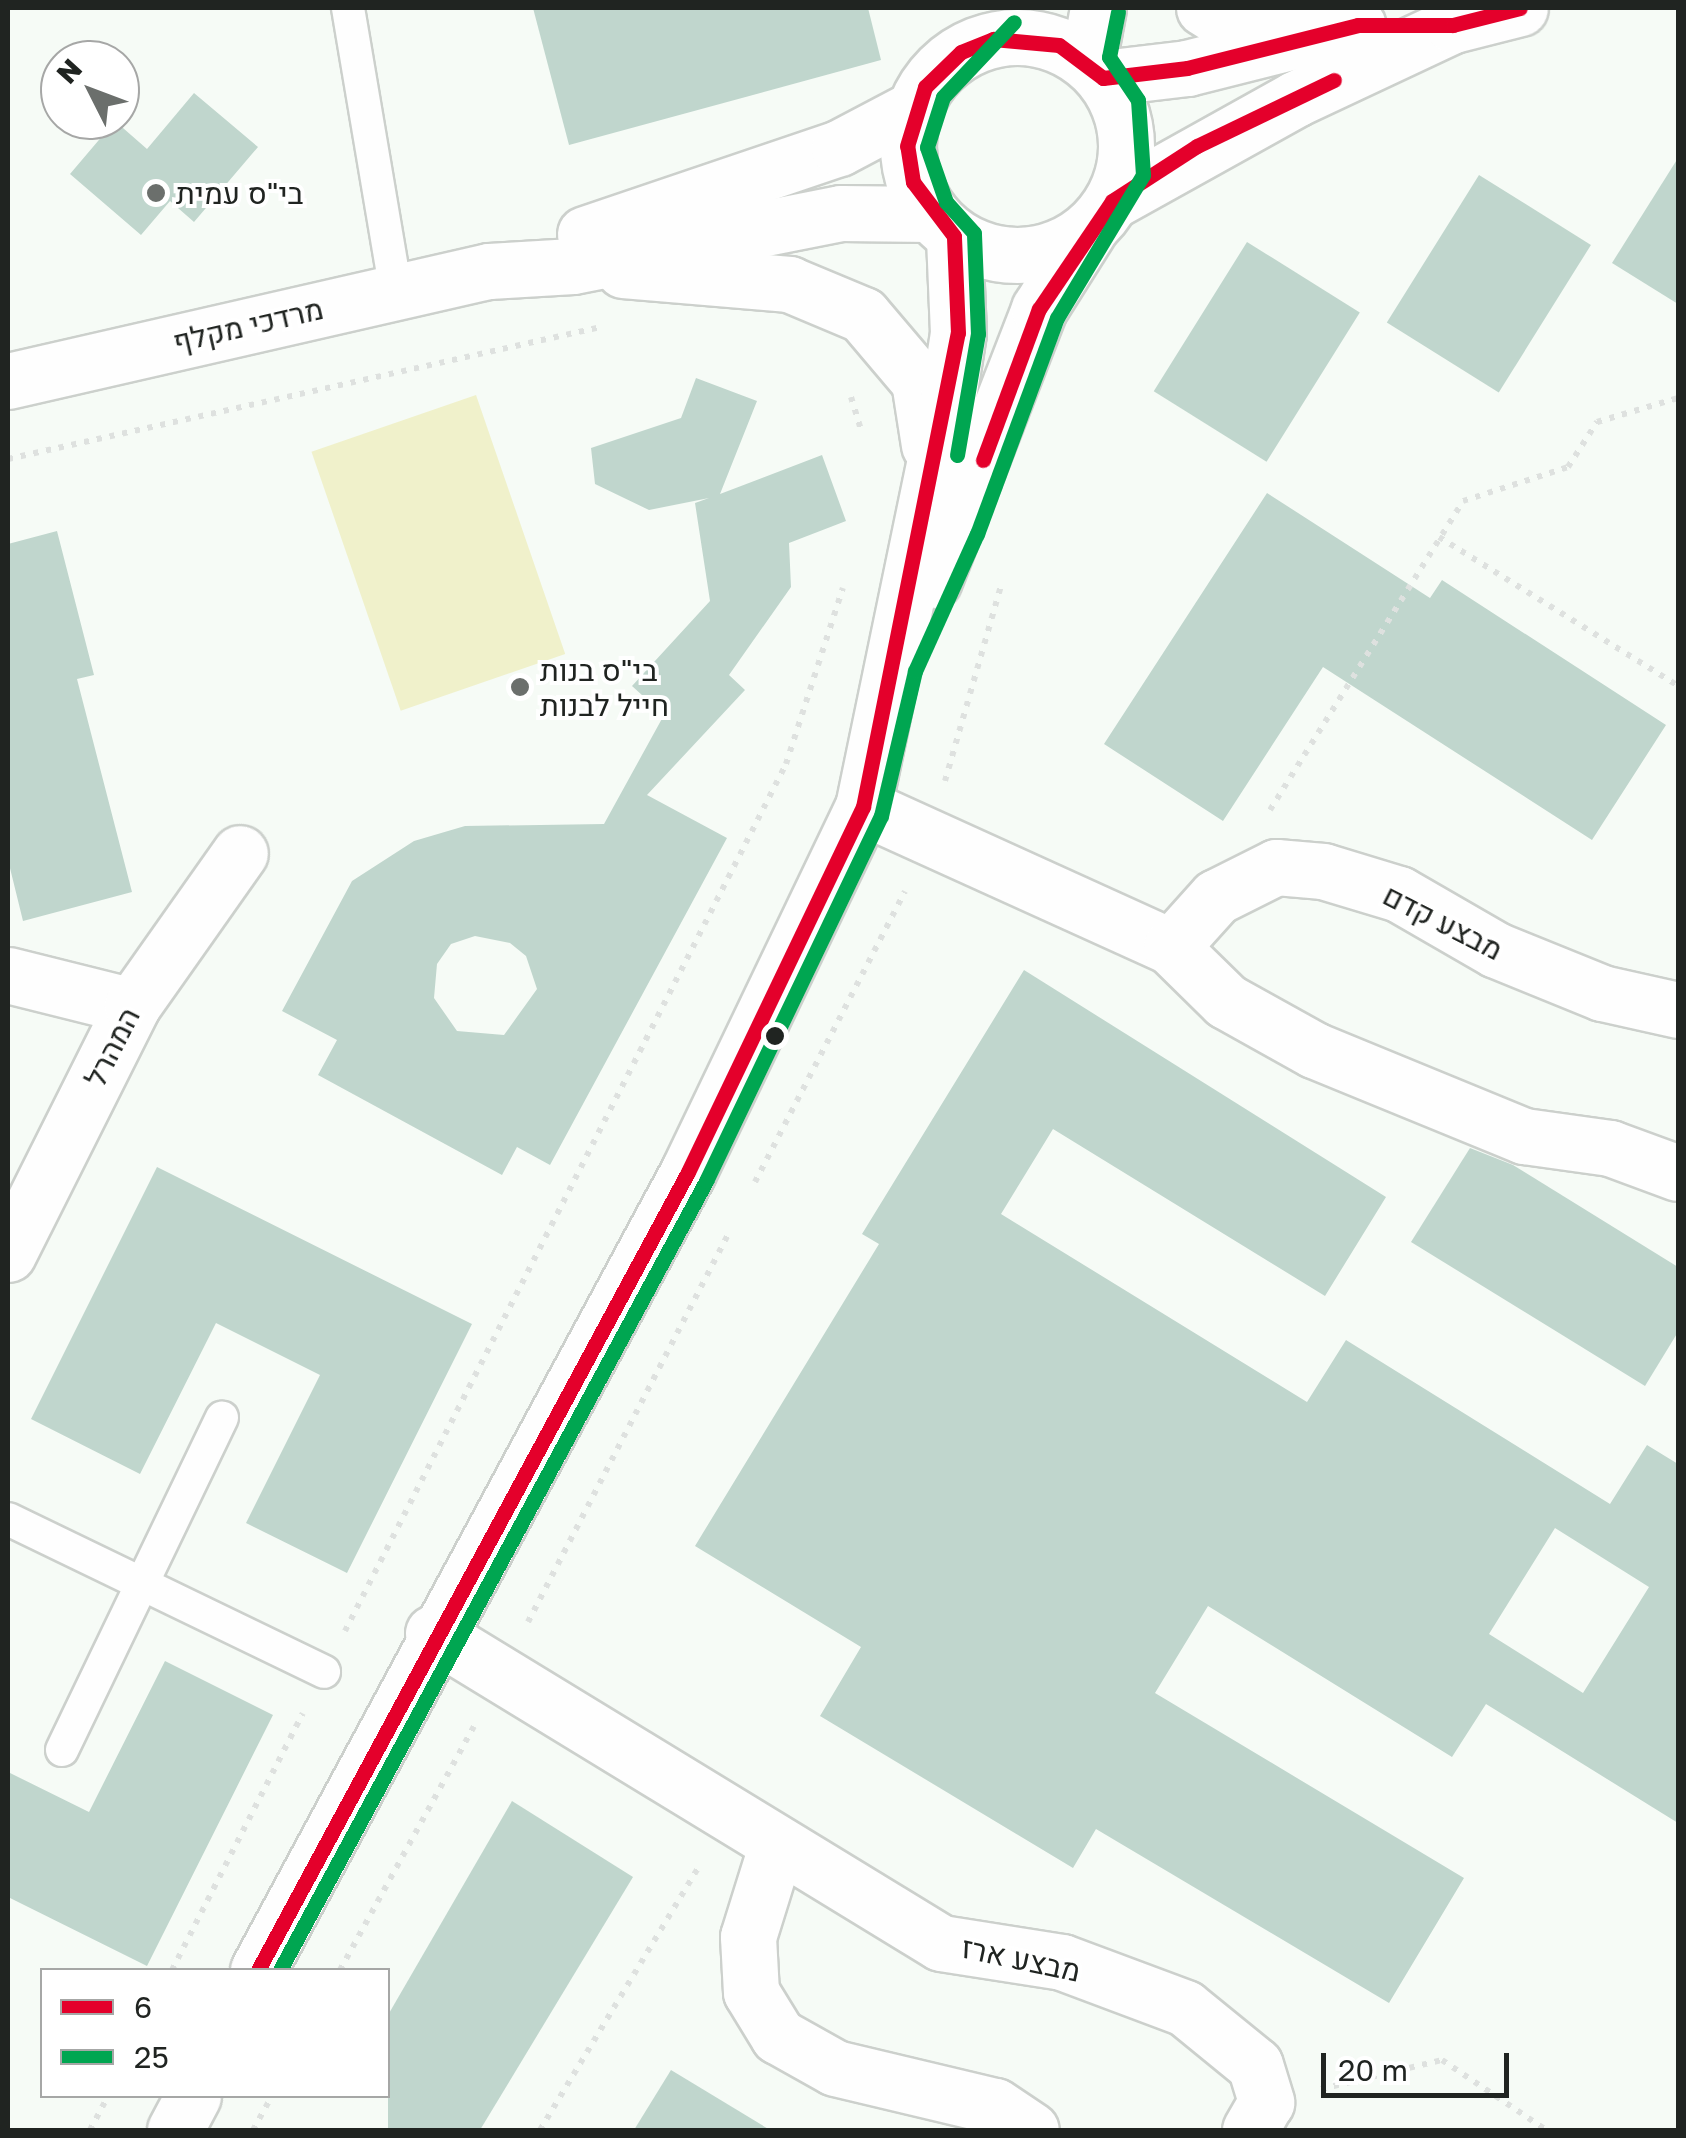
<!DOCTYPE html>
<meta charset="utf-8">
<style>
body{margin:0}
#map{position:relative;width:1686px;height:2138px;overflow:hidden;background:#f6fbf6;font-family:"Golos Text",Heebo,sans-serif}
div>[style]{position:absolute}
.green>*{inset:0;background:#f0f1cb;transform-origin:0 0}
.building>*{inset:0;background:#c0d6cd;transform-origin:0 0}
.path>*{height:6px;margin-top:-3px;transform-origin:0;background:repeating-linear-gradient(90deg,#dee1df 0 5px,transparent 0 13px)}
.roads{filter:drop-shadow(2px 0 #ccd0cc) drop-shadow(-2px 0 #ccd0cc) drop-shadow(0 2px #ccd0cc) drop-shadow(0 -2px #ccd0cc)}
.service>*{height:32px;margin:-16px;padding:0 16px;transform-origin:16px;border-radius:16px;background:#fefefe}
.minor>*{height:55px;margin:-27.5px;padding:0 27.5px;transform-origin:27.5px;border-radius:27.5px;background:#fefefe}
.tertiary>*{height:55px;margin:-27.5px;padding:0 27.5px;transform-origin:27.5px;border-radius:27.5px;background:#fefefe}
.tertiary>.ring{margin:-27.5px;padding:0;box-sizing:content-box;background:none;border:55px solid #fefefe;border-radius:50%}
.bus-1>*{height:15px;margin:-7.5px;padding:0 7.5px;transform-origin:7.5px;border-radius:7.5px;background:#e4002b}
.bus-2>*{height:15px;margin:-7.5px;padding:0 7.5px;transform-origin:7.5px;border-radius:7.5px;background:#00a651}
.dots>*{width:28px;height:28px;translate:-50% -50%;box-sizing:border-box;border:5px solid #fff;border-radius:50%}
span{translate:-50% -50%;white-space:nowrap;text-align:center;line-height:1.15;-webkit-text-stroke:8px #fff;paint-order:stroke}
.poi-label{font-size:30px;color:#202421}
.left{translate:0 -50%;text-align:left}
.street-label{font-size:30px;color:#202421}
.frame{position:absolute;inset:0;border:10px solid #202421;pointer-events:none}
.legend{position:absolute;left:40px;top:1968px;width:350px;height:130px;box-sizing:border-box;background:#fff;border:2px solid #a6a7a6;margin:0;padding:12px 18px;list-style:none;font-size:30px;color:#202421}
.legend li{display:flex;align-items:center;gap:20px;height:50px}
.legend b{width:50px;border:2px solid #a6a7a6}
.north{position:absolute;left:40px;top:40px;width:100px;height:100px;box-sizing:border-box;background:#fff;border:2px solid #a6a7a6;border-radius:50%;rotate:312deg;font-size:28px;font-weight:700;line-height:40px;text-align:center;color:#202421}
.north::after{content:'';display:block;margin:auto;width:35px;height:45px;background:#6b6f6c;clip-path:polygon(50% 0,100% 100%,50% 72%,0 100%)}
.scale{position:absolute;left:1321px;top:2053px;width:188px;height:45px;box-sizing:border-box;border:5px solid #202421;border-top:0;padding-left:12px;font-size:30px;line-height:35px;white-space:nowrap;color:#202421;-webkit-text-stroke:8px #fff;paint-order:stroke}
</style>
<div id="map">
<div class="green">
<div style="left:476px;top:395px;width:274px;height:174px;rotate:71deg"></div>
</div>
<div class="building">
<div style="clip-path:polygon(533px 8px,868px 8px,881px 60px,569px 145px)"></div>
<div style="clip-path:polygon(194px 93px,258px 147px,194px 222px,170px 201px,141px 235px,70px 174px,115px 121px,147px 149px)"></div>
<div style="clip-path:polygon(1678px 158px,1678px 304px,1612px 263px)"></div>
<div style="left:1479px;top:175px;width:132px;height:174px;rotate:32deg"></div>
<div style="left:1247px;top:242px;width:133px;height:176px;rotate:32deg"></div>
<div style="clip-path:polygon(evenodd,696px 378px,757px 401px,720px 494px,822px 455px,846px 521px,789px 543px,791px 587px,729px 675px,745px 690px,647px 795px,727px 838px,550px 1165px,517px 1147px,502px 1175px,318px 1075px,337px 1040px,282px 1011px,352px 881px,414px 841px,465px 826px,604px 824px,664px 715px,632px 686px,710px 601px,695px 503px,709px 498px,649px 510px,595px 484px,591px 448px,681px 418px,696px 378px,475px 936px,510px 943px,526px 956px,537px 989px,504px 1035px,457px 1031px,434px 998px,437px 964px,451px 944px,475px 936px)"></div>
<div style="clip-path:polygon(1267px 493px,1430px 598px,1442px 580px,1666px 725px,1592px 840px,1323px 667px,1223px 821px,1104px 744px)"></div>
<div style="clip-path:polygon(57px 531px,94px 675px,77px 679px,132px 892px,23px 921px,8px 860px,8px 544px)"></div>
<div style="clip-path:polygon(evenodd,1024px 970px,1386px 1197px,1325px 1296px,1053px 1129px,1001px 1214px,1307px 1402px,1346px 1340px,1610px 1504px,1647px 1445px,1678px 1464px,1678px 1823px,1486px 1704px,1452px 1757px,1208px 1606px,1155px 1693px,1464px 1878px,1389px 2003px,1096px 1829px,1073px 1868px,820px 1716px,861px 1647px,695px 1546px,879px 1244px,862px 1234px,1024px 970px,1555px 1528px,1649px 1587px,1583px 1693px,1489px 1634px,1555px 1528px)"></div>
<div style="clip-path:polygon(1470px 1148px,1513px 1165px,1678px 1267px,1678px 1332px,1645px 1386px,1411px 1242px)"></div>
<div style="clip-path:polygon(157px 1167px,472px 1324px,347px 1573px,246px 1523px,320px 1375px,216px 1323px,140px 1474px,31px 1419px)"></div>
<div style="clip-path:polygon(165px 1661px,273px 1715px,147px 1966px,8px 1897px,8px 1772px,89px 1812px)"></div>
<div style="clip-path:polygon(512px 1801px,633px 1877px,480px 2130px,388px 2130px,388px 2015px)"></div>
<div style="clip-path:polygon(671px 2070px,770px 2130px,634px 2130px)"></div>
</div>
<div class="path">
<div style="left:851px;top:397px;width:38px;rotate:73deg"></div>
<div style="left:8px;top:459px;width:608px;rotate:-12.55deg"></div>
<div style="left:1439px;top:537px;width:282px;rotate:31.9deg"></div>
<div style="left:945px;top:781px;width:203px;rotate:-74deg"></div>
<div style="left:1270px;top:810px;width:364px;rotate:-58deg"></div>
<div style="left:1463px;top:501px;width:110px;rotate:-17.9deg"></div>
<div style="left:1568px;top:467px;width:54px;rotate:-57.2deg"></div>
<div style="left:1597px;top:422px;width:84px;rotate:-16.5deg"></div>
<div style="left:755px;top:1182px;width:327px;rotate:-62.7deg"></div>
<div style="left:528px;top:1622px;width:438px;rotate:-62.7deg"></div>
<div style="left:345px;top:1631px;width:973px;rotate:-63.04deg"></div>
<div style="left:786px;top:764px;width:185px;rotate:-72.1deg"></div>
<div style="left:172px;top:1970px;width:288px;rotate:-63deg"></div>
<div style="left:340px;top:1970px;width:278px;rotate:-61.2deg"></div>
<div style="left:1321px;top:2089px;width:124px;rotate:-13.5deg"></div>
<div style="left:1442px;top:2060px;width:125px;rotate:33.9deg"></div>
<div style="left:90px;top:2130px;width:38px;rotate:-62deg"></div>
<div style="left:253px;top:2130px;width:39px;rotate:-61deg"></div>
<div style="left:540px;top:2130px;width:308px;rotate:-58.9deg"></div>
</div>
<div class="roads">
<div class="service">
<div style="left:348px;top:8px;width:287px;rotate:80.4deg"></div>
<div style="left:8px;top:1519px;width:351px;rotate:25.8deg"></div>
<div style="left:62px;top:1750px;width:369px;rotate:-64.3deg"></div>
</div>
<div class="minor">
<div style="left:863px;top:807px;width:338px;rotate:24.4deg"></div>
<div style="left:8px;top:975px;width:128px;rotate:14deg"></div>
<div style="left:1678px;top:1010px;width:78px;rotate:-167.4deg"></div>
<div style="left:1602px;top:993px;width:114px;rotate:-157.9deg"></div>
<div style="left:1496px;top:950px;width:112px;rotate:-150deg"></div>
<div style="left:1399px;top:894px;width:79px;rotate:-163.2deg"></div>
<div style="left:1323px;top:871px;width:47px;rotate:-175.1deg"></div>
<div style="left:1276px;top:867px;width:67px;rotate:153.4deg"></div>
<div style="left:1216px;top:897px;width:67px;rotate:132deg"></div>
<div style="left:1171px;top:947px;width:77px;rotate:44.5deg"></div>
<div style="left:1226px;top:1001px;width:101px;rotate:29.1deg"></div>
<div style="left:1314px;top:1050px;width:227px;rotate:22.3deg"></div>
<div style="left:1524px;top:1136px;width:87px;rotate:7.9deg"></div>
<div style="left:1610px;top:1148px;width:72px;rotate:20.2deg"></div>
<div style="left:8px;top:1254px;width:277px;rotate:-63.4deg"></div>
<div style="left:132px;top:1006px;width:187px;rotate:-54.8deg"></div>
<div style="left:433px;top:1633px;width:595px;rotate:31.39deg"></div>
<div style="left:941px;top:1943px;width:122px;rotate:8.9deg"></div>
<div style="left:1062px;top:1962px;width:131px;rotate:20.5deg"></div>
<div style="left:1185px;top:2008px;width:90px;rotate:39.2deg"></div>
<div style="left:1255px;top:2065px;width:39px;rotate:73deg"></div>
<div style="left:1266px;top:2102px;width:32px;rotate:120deg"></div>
<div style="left:776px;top:1847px;width:94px;rotate:107.3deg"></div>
<div style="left:748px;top:1937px;width:55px;rotate:86.9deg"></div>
<div style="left:751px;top:1992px;width:52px;rotate:58.5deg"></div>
<div style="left:778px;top:2036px;width:65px;rotate:29.3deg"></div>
<div style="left:835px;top:2068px;width:164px;rotate:13.4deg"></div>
<div style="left:995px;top:2106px;width:43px;rotate:33.7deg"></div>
</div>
<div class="tertiary">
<div style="left:1204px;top:8px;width:44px;rotate:31.9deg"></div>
<div style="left:1241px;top:31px;width:55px;rotate:-3.1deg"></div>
<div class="ring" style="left:908px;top:37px;width:163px;height:163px"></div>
<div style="left:1088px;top:62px;width:55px;rotate:-79.5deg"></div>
<div style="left:1103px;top:78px;width:85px;rotate:-6.8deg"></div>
<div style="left:1187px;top:68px;width:176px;rotate:-14.1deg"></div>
<div style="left:1112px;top:201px;width:210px;rotate:-29.1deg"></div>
<div style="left:1295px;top:99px;width:174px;rotate:-25.1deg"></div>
<div style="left:1453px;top:25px;width:69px;rotate:-14.2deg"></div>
<div style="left:585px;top:234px;width:268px;rotate:-18.7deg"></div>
<div style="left:839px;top:148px;width:84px;rotate:-27.8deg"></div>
<div style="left:623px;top:270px;width:167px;rotate:4.8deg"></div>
<div style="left:789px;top:284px;width:80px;rotate:22.7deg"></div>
<div style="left:863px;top:315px;width:87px;rotate:49.7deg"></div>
<div style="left:919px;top:381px;width:65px;rotate:81.1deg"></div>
<div style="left:8px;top:381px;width:493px;rotate:-12.9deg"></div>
<div style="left:489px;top:271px;width:84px;rotate:-3.4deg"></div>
<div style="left:573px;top:266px;width:273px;rotate:-11.2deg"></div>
<div style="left:841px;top:213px;width:89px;rotate:0.6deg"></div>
<div style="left:934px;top:580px;width:291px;rotate:-68.8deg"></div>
<div style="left:1039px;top:309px;width:93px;rotate:-57.7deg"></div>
<div style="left:258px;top:1970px;width:906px;rotate:-61.68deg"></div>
<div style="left:688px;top:1172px;width:405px;rotate:-64.4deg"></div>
<div style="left:863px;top:807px;width:419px;rotate:-78.3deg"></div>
<div style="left:948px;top:397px;width:65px;rotate:-81.1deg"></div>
<div style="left:958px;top:333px;width:97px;rotate:-92.4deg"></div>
<div style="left:175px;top:2130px;width:38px;rotate:-62deg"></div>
</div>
</div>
<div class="bus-1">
<div style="left:983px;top:460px;width:161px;rotate:-69.7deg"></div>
<div style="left:1039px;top:309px;width:130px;rotate:-55.9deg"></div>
<div style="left:1112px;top:201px;width:101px;rotate:-32.9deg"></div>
<div style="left:1197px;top:146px;width:152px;rotate:-25.7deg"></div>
<div style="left:258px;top:1970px;width:906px;rotate:-61.68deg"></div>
<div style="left:688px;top:1172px;width:405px;rotate:-64.4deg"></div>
<div style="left:863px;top:807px;width:483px;rotate:-78.7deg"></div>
<div style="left:958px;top:333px;width:97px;rotate:-92.4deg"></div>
<div style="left:954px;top:236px;width:68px;rotate:-127.2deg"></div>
<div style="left:913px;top:182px;width:36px;rotate:-99deg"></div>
<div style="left:907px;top:146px;width:62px;rotate:-73deg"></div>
<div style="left:925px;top:87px;width:50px;rotate:-44.2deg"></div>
<div style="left:961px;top:52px;width:35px;rotate:-22deg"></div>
<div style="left:993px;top:39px;width:66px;rotate:5.2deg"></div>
<div style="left:1059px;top:45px;width:55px;rotate:36.9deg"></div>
<div style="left:1103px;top:78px;width:85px;rotate:-6.8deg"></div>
<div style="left:1187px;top:68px;width:176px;rotate:-14.1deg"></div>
<div style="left:1358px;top:25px;width:95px"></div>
<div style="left:1453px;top:25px;width:69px;rotate:-14.2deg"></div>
</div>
<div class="bus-2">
<div style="left:957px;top:455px;width:123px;rotate:-80.2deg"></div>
<div style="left:978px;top:334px;width:101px;rotate:-92.3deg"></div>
<div style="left:974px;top:233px;width:42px;rotate:-132.1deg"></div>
<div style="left:946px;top:202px;width:58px;rotate:-109.1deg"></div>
<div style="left:927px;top:147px;width:52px;rotate:-72.3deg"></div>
<div style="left:943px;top:97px;width:103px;rotate:-46.6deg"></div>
<div style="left:280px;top:1970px;width:897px;rotate:-61.63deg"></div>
<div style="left:706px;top:1181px;width:405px;rotate:-64.4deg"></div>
<div style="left:881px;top:816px;width:149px;rotate:-76.8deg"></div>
<div style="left:915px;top:671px;width:150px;rotate:-65.7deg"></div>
<div style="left:977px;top:534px;width:230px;rotate:-69.7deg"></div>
<div style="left:1057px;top:318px;width:167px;rotate:-59deg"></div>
<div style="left:1143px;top:175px;width:75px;rotate:-93.8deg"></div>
<div style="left:1138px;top:100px;width:52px;rotate:-124deg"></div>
<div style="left:1109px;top:57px;width:46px;rotate:-78.7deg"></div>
</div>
<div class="dots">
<div style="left:156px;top:193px;background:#6b6f6c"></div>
<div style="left:520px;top:687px;background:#6b6f6c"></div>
<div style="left:775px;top:1036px;background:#202421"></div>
</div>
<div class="poi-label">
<span class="left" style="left:176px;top:193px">בי"ס עמית</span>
<span class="left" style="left:540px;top:687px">בי"ס בנות<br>חייל לבנות</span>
</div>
<div class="street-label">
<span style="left:248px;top:325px;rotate:-13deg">מרדכי מקלף</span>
<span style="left:1443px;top:922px;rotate:27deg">מבצע קדם</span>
<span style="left:112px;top:1047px;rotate:-63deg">המהרל</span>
<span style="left:1021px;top:1959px;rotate:12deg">מבצע ארז</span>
</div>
<div class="frame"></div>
<ul class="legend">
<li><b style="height:12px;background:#e4002b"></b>6</li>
<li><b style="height:12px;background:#00a651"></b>25</li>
</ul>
<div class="north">N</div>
<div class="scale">20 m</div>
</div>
